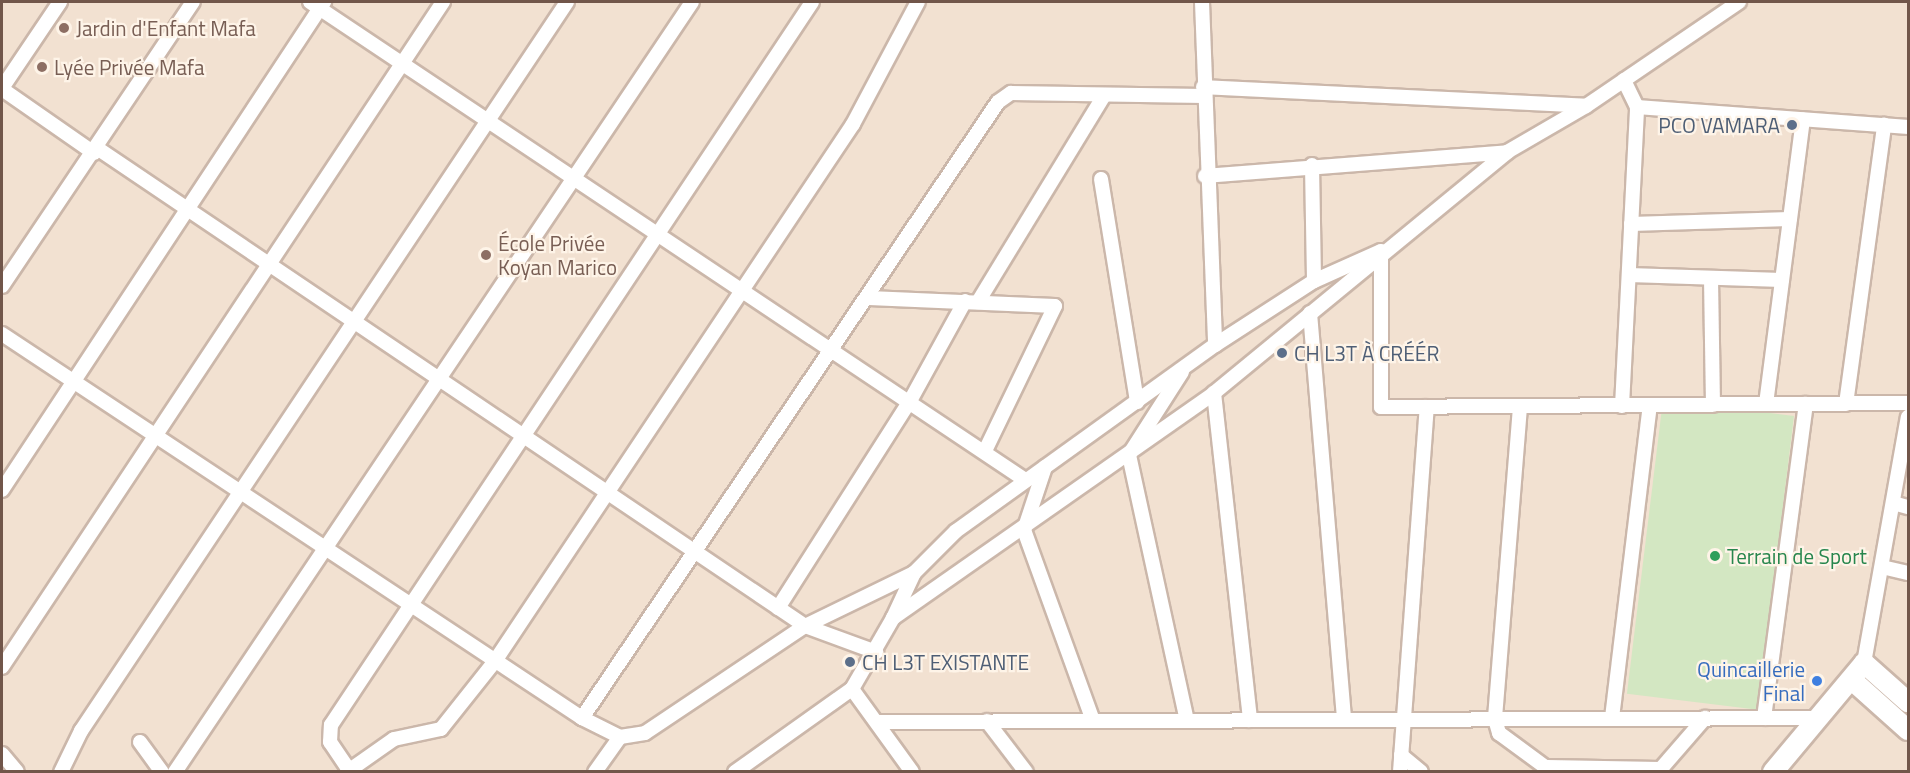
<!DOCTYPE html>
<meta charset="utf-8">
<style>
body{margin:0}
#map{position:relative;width:1910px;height:773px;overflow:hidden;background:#fbf0e2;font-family:"Titillium Web",sans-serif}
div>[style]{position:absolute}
.residential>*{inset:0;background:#f2e1d1;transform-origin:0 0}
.green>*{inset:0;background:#d3e7c2;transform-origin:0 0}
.roads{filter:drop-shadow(2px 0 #cbb7aa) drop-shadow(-2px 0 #cbb7aa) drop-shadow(0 2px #cbb7aa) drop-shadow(0 -2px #cbb7aa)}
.street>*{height:14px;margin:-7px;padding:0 7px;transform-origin:7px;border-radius:7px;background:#fff}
.secondary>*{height:20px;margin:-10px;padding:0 10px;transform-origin:10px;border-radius:10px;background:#fff}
.dots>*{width:16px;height:16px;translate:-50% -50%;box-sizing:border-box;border:3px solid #fef4e8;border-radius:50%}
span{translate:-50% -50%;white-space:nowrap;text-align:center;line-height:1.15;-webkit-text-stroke:4.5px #fef4e8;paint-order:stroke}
.education-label{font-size:21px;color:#785e54}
.left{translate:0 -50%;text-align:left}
.service-label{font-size:21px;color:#4e5e75}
.right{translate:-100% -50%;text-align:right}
.leisure-label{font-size:21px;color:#27864d}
.shop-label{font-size:21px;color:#366cbe}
.frame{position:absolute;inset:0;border:3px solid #71564a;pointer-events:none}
</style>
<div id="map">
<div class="residential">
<div style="left:2px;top:2px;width:1906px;height:769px"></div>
</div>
<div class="green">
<div style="left:1794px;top:416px;width:296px;height:132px;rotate:97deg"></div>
</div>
<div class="roads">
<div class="street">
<div style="left:310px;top:2px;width:860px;rotate:33.76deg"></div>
<div style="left:1202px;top:2px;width:343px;rotate:87.8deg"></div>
<div style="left:1203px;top:87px;width:382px;rotate:2.8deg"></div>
<div style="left:2px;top:88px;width:104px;rotate:-56deg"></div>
<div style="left:2px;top:89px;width:112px;rotate:34.8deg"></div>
<div style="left:1637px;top:107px;width:272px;rotate:4.2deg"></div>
<div style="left:97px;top:148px;width:854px;rotate:34.02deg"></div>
<div style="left:805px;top:626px;width:76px;rotate:20.1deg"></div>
<div style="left:1312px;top:165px;width:116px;rotate:89deg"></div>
<div style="left:1205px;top:176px;width:303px;rotate:-4.5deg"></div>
<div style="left:1101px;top:179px;width:226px;rotate:80.8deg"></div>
<div style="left:1631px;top:224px;width:159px;rotate:-1.8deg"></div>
<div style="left:1629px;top:275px;width:153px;rotate:1.9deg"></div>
<div style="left:1711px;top:278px;width:127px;rotate:89.1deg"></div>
<div style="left:2px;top:286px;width:342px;rotate:-56.1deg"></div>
<div style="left:869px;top:298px;width:186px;rotate:2.5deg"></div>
<div style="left:1055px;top:306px;width:161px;rotate:115.8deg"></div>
<div style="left:978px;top:302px;width:240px;rotate:-58.6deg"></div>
<div style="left:1310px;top:313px;width:408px;rotate:85.2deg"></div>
<div style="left:2px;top:334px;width:696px;rotate:33.51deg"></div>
<div style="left:582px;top:718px;width:42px;rotate:26.6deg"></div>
<div style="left:620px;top:737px;width:25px;rotate:-9deg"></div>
<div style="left:645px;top:733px;width:192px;rotate:-33.8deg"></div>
<div style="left:805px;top:626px;width:121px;rotate:-25.9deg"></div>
<div style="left:1182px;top:372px;width:98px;rotate:122.6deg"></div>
<div style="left:1129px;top:455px;width:271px;rotate:77.7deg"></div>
<div style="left:1214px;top:393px;width:329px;rotate:83.7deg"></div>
<div style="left:1766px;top:404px;width:287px;rotate:-82.6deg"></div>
<div style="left:1846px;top:404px;width:282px;rotate:-82.2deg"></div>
<div style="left:1622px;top:406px;width:299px;rotate:-87.1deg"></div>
<div style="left:1637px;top:107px;width:30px;rotate:-116deg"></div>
<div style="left:1520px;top:407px;width:313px;rotate:94.6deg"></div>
<div style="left:1495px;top:719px;width:15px;rotate:74deg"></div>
<div style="left:1499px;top:733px;width:66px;rotate:36.3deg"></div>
<div style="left:1045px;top:467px;width:66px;rotate:108.4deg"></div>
<div style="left:1024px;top:530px;width:200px;rotate:70.1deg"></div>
<div style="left:2px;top:490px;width:585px;rotate:-56.58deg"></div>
<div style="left:1893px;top:503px;width:16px;rotate:15deg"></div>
<div style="left:1882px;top:567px;width:27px;rotate:13deg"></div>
<div style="left:778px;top:608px;width:246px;rotate:-57.5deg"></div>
<div style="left:910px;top:401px;width:114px;rotate:-61.2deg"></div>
<div style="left:893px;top:618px;width:50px;rotate:-65deg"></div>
<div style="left:914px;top:573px;width:59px;rotate:-45deg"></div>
<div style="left:956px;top:531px;width:319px;rotate:-35.7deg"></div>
<div style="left:1215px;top:345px;width:118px;rotate:-32.9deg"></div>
<div style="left:1314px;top:281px;width:73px;rotate:-24.1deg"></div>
<div style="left:1381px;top:251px;width:156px;rotate:90deg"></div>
<div style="left:1381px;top:407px;width:527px;rotate:-0.43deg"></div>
<div style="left:1864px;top:663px;width:250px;rotate:-79.9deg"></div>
<div style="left:2px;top:667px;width:798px;rotate:-56.45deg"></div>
<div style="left:852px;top:689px;width:102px;rotate:54.1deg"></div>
<div style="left:582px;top:718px;width:743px;rotate:-55.97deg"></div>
<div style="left:998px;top:102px;width:16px;rotate:-35deg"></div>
<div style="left:1011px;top:93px;width:193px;rotate:0.9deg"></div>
<div style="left:1612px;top:718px;width:315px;rotate:-83.1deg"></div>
<div style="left:1764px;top:718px;width:317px;rotate:-82.4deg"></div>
<div style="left:987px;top:721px;width:64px;rotate:52.6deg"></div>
<div style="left:877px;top:722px;width:942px;rotate:-0.24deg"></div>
<div style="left:140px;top:742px;width:37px;rotate:54deg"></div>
<div style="left:2px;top:754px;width:23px;rotate:50deg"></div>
<div style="left:1401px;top:755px;width:26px;rotate:40deg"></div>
<div style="left:1547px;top:767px;width:113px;rotate:1deg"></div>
<div style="left:349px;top:770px;width:34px;rotate:-124deg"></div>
<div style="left:330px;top:742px;width:17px;rotate:-87deg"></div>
<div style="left:331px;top:725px;width:868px;rotate:-56.36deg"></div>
<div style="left:61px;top:772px;width:46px;rotate:-64deg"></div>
<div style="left:81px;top:731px;width:876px;rotate:-56.31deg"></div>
<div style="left:175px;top:772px;width:927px;rotate:-56.12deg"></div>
<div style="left:347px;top:772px;width:57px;rotate:-35.1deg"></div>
<div style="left:394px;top:739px;width:48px;rotate:-12deg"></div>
<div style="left:441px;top:729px;width:87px;rotate:-51.5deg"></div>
<div style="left:495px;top:661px;width:645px;rotate:-56.31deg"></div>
<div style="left:853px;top:124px;width:138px;rotate:-62deg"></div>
<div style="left:595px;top:772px;width:43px;rotate:-54.5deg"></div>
<div style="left:735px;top:772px;width:143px;rotate:-35.4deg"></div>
<div style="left:852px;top:689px;width:82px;rotate:-60deg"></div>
<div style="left:893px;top:618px;width:392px;rotate:-35deg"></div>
<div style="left:1214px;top:393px;width:379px;rotate:-39.4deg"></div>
<div style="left:1507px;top:152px;width:91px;rotate:-30.2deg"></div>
<div style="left:1586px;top:106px;width:185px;rotate:-34.2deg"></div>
<div style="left:1400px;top:772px;width:366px;rotate:-85.8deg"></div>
<div style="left:1658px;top:772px;width:72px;rotate:-49deg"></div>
</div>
<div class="secondary">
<div style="left:1852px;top:680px;width:75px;rotate:41.8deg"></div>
<div style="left:1773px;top:772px;width:142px;rotate:-50.1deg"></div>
<div style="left:1864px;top:663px;width:59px;rotate:41.6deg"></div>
</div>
</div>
<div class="dots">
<div style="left:64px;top:28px;background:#8d6e63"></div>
<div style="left:42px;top:67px;background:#8d6e63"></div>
<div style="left:1792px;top:125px;background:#5c6f8a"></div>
<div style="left:486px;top:255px;background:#8d6e63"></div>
<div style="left:1282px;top:353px;background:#5c6f8a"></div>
<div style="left:1715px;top:556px;background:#2e9e5b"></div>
<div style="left:850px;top:662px;background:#5c6f8a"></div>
<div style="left:1817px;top:681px;background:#3f7fe0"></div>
</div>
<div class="education-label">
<span class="left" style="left:76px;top:28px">Jardin d'Enfant Mafa</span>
<span class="left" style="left:54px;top:67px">Lyée Privée Mafa</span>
<span class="left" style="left:498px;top:255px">École Privée<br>Koyan Marico</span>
</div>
<div class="service-label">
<span class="right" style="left:1780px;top:125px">PCO VAMARA</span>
<span class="left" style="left:1294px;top:353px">CH L3T À CRÉÉR</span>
<span class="left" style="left:862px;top:662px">CH L3T EXISTANTE</span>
</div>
<div class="leisure-label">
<span class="left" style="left:1727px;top:556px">Terrain de Sport</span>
</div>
<div class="shop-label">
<span class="right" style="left:1805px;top:681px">Quincaillerie<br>Final</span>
</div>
<div class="frame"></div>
</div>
